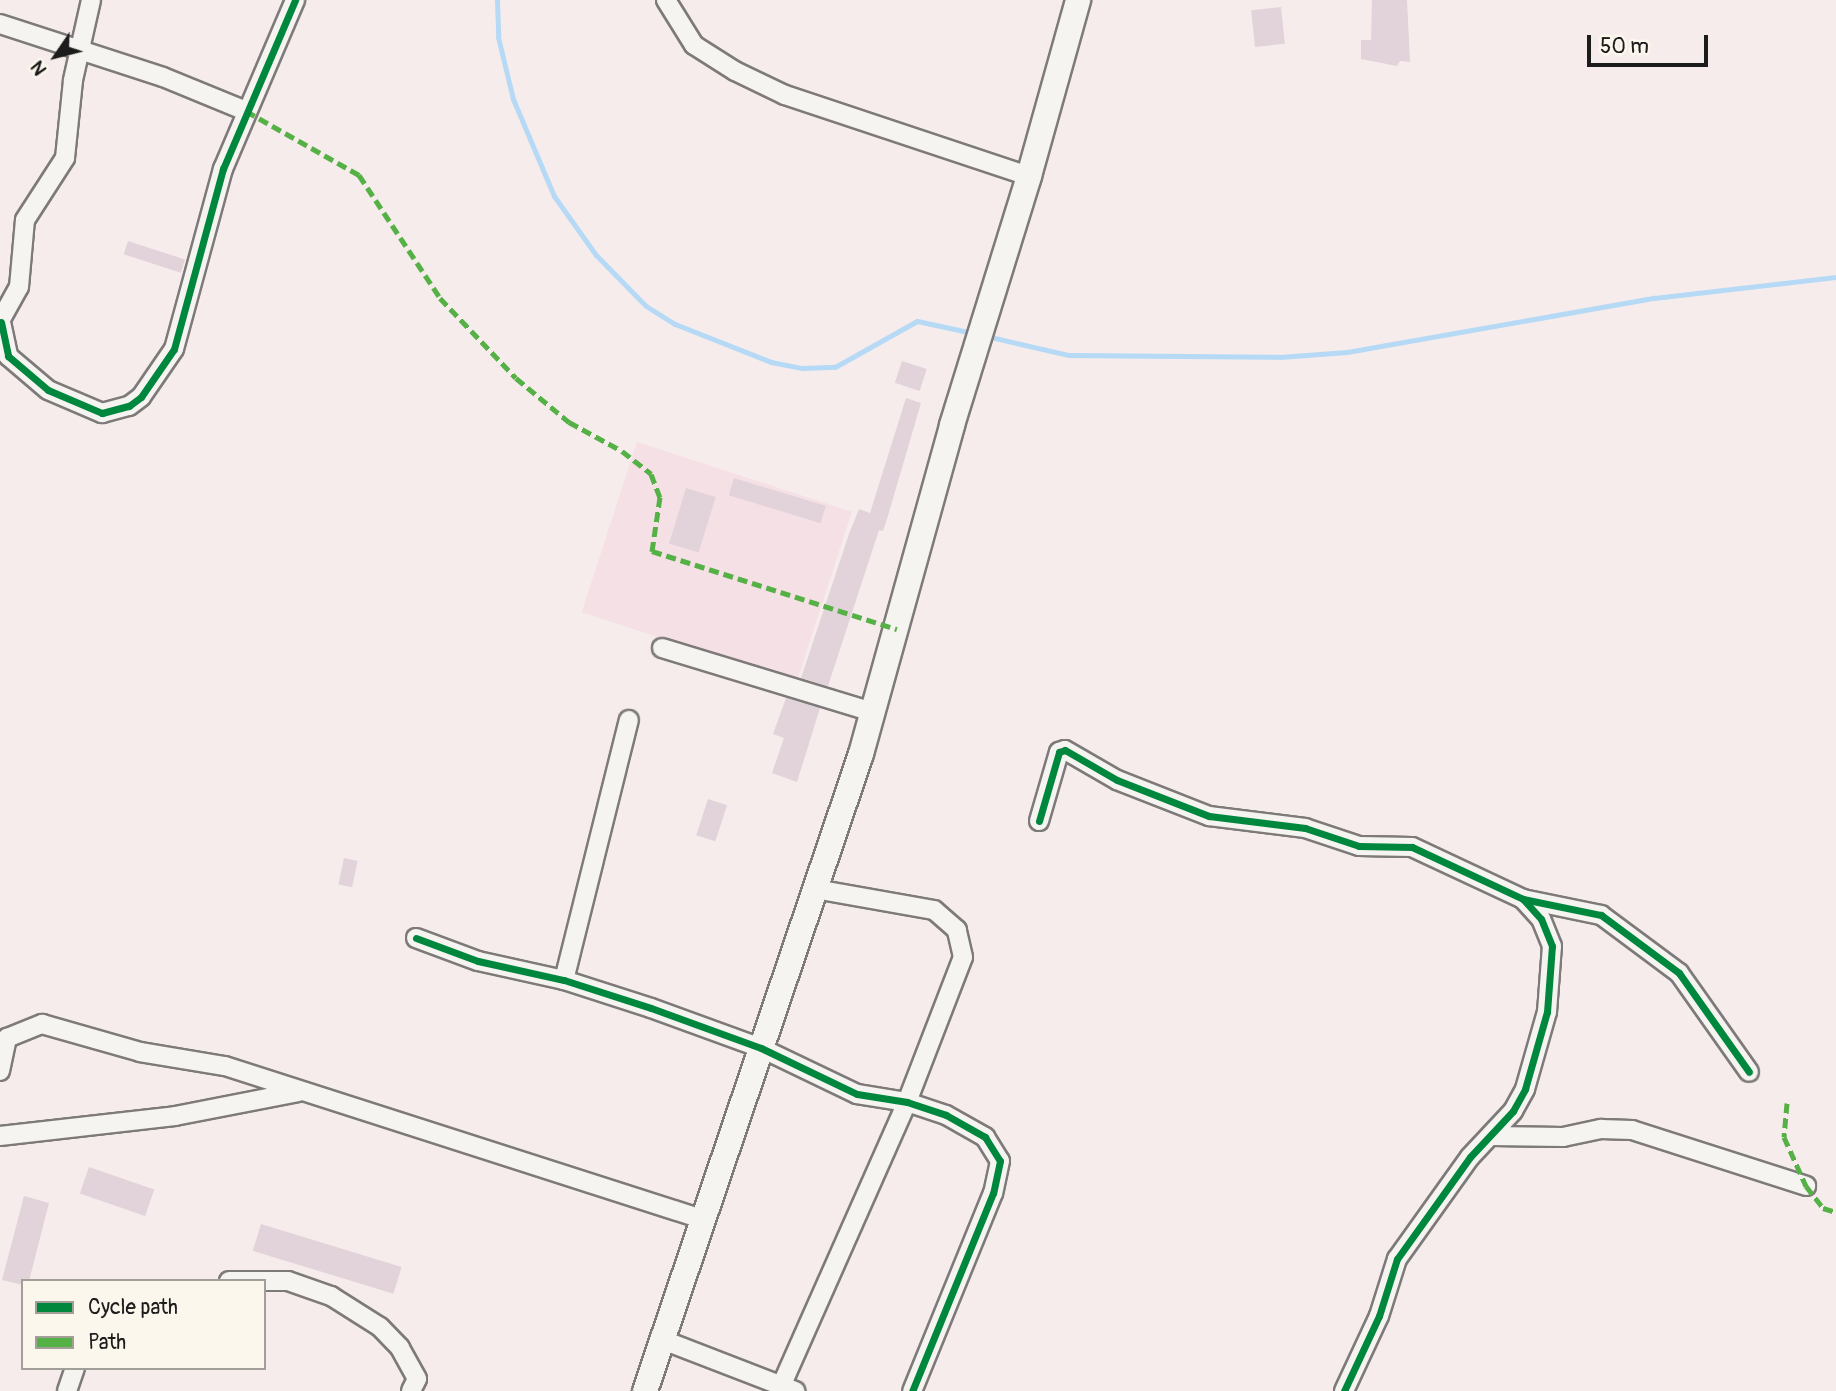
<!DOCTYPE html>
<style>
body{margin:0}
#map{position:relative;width:1836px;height:1391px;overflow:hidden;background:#f6ecec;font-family:Pangolin,sans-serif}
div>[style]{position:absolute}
.built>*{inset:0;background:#f4e0e5;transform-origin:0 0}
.stream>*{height:5px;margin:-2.5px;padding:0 2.5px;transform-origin:2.5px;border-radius:2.5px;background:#b6daf5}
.building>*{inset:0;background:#e1d3d9;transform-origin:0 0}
.roads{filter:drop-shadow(2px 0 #7e7a7a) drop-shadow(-2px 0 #7e7a7a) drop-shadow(0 2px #7e7a7a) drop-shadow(0 -2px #7e7a7a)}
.street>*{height:18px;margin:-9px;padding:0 9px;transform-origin:9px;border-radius:9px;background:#f6f4f0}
.secondary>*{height:24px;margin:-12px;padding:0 12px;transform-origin:12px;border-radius:12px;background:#f6f4f0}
.quiet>*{height:5px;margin-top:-2.5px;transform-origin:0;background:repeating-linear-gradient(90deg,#55b145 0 10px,transparent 0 15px)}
.cycleway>*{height:7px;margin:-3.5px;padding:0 3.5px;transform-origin:3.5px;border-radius:3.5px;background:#00873e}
span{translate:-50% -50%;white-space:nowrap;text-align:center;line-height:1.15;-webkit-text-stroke:5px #fbf7ec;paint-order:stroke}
.legend{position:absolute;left:21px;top:1279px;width:245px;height:91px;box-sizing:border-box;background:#fbf7ec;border:2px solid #a29f99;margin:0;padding:9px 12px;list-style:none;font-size:21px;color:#1c1c1c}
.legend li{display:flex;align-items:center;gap:14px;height:35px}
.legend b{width:35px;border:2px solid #a29f99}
.north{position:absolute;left:21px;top:21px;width:70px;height:70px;-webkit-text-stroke:5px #fbf7ec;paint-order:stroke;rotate:235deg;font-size:19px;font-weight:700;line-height:28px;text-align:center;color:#1c1c1c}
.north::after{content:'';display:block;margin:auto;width:24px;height:32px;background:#1c1c1c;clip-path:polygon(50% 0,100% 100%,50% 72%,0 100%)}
.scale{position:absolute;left:1587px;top:35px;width:121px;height:32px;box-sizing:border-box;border:4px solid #1c1c1c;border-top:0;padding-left:9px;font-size:21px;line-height:24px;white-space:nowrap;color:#1c1c1c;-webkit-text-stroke:5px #fbf7ec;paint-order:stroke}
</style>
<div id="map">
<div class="built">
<div style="left:637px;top:442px;width:226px;height:179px;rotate:18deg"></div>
</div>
<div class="stream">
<div style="left:497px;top:0;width:37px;rotate:88deg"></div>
<div style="left:498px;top:37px;width:64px;rotate:76.4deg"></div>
<div style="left:513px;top:99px;width:105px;rotate:67.1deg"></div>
<div style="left:554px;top:196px;width:72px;rotate:54.6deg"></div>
<div style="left:596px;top:255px;width:71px;rotate:45.6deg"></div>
<div style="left:646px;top:306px;width:34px;rotate:32deg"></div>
<div style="left:675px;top:324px;width:103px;rotate:21.6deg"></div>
<div style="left:771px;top:362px;width:32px;rotate:11deg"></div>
<div style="left:802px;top:368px;width:33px;rotate:-2deg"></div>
<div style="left:835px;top:367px;width:94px;rotate:-29.3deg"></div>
<div style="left:917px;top:321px;width:57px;rotate:12.1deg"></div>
<div style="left:986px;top:336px;width:84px;rotate:13deg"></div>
<div style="left:1068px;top:355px;width:212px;rotate:0.5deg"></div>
<div style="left:1280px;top:357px;width:67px;rotate:-4.3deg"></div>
<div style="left:1347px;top:352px;width:312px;rotate:-10deg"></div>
<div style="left:1654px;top:298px;width:183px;rotate:-6.6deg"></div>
</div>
<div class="building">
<div style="clip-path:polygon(1372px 0,1407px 0,1410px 62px,1400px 61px,1397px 66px,1361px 59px,1361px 40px,1371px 40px)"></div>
<div style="left:1281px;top:7px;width:37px;height:30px;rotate:84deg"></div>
<div style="left:128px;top:241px;width:60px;height:14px;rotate:18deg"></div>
<div style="left:902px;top:361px;width:26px;height:23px;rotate:18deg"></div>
<div style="clip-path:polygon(906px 398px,921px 403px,887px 519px,883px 531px,879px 530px,828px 686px,801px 678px,849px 534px,859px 509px,870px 513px)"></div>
<div style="left:734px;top:478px;width:96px;height:18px;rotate:17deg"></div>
<div style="left:686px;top:488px;width:31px;height:58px;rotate:17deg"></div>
<div style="clip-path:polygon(786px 698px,820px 708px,797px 782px,772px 773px,784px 738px,773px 734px)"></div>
<div style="left:708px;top:799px;width:20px;height:38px;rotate:18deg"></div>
<div style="left:344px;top:858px;width:14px;height:27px;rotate:12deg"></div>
<div style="left:89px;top:1167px;width:69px;height:28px;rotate:19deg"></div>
<div style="clip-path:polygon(24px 1196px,49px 1203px,29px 1281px,23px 1281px,23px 1285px,2px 1280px)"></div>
<div style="left:261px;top:1224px;width:147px;height:28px;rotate:17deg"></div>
</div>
<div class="roads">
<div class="street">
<div style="left:666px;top:0;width:53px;rotate:58.1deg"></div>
<div style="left:694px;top:45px;width:49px;rotate:32.4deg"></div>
<div style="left:735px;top:71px;width:55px;rotate:25.6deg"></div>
<div style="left:785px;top:95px;width:257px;rotate:18.4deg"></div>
<div style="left:0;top:24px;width:171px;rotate:18deg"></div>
<div style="left:163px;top:77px;width:90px;rotate:22.3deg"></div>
<div style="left:0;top:321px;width:39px;rotate:-61deg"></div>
<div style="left:19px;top:287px;width:67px;rotate:-84.9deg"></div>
<div style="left:25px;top:220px;width:74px;rotate:-57.2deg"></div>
<div style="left:65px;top:158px;width:78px;rotate:-84.1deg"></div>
<div style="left:73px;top:80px;width:82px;rotate:-77.3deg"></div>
<div style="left:1px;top:322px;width:35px;rotate:78deg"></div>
<div style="left:8px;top:356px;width:52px;rotate:40.4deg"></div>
<div style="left:48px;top:390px;width:59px;rotate:23.1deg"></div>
<div style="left:102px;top:413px;width:28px;rotate:-15deg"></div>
<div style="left:129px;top:406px;width:15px;rotate:-37deg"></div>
<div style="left:141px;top:397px;width:58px;rotate:-55.5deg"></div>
<div style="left:174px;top:349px;width:187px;rotate:-74.8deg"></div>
<div style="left:223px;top:169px;width:184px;rotate:-66.9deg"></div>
<div style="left:662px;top:648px;width:220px;rotate:16.9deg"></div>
<div style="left:1039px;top:821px;width:72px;rotate:-73.8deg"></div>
<div style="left:1059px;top:752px;width:6px;rotate:-18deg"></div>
<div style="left:1065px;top:750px;width:60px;rotate:30deg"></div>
<div style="left:1117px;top:780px;width:99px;rotate:21.4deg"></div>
<div style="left:1209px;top:816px;width:97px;rotate:7.1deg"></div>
<div style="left:1305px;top:828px;width:57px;rotate:18.4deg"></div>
<div style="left:1359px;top:846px;width:53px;rotate:1.1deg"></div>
<div style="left:1412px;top:847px;width:123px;rotate:25.1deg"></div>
<div style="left:1523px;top:899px;width:80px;rotate:11.6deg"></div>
<div style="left:1601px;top:915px;width:97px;rotate:36.6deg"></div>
<div style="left:1679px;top:973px;width:121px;rotate:54.7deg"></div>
<div style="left:416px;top:938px;width:66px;rotate:20.4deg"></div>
<div style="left:478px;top:961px;width:88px;rotate:12.5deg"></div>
<div style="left:564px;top:980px;width:91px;rotate:17.8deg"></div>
<div style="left:651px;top:1008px;width:117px;rotate:20deg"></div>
<div style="left:761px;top:1048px;width:106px;rotate:25.6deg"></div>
<div style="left:857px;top:1094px;width:51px;rotate:9.1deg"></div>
<div style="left:907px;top:1102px;width:41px;rotate:18.4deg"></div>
<div style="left:946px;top:1115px;width:45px;rotate:29.4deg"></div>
<div style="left:985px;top:1137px;width:28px;rotate:58deg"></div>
<div style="left:1000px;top:1161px;width:33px;rotate:102deg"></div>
<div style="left:993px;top:1193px;width:214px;rotate:112.2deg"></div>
<div style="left:564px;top:980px;width:268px;rotate:-76deg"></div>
<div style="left:0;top:1071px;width:34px;rotate:-78deg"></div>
<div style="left:7px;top:1038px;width:38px;rotate:-22deg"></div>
<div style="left:42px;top:1024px;width:102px;rotate:15.9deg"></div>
<div style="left:140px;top:1052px;width:86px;rotate:9.4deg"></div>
<div style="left:225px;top:1066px;width:504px;rotate:17.79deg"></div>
<div style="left:0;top:1136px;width:176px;rotate:-6.5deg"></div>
<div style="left:175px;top:1116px;width:125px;rotate:-11deg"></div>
<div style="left:1492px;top:1136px;width:71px;rotate:0.8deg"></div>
<div style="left:1563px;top:1137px;width:39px;rotate:-12deg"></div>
<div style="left:1601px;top:1129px;width:31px;rotate:2deg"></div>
<div style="left:1632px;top:1130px;width:183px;rotate:17.8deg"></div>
<div style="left:229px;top:1281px;width:59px"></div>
<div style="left:288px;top:1281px;width:46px;rotate:19.2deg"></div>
<div style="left:331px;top:1296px;width:58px;rotate:32.3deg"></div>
<div style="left:380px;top:1327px;width:29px;rotate:46deg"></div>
<div style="left:400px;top:1348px;width:35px;rotate:61deg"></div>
<div style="left:417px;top:1379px;width:13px;rotate:117deg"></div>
<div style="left:663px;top:1340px;width:142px;rotate:21.1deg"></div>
<div style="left:67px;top:1391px;width:24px;rotate:-71deg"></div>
<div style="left:779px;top:1391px;width:316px;rotate:-66.1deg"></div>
<div style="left:907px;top:1102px;width:155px;rotate:-68.9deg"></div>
<div style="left:963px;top:957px;width:28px;rotate:-103deg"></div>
<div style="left:957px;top:930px;width:30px;rotate:-139deg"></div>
<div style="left:934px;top:910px;width:121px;rotate:-170deg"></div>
<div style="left:1344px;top:1391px;width:83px;rotate:-65deg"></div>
<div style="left:1379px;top:1316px;width:60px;rotate:-72.5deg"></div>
<div style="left:1397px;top:1259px;width:125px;rotate:-54.4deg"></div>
<div style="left:1470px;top:1157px;width:63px;rotate:-46.9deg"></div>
<div style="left:1513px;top:1111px;width:25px;rotate:-61deg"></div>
<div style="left:1525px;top:1089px;width:80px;rotate:-74.1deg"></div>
<div style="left:1547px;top:1012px;width:66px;rotate:-85.7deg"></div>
<div style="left:1552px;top:946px;width:29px;rotate:-112deg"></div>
<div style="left:1541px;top:919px;width:27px;rotate:-132deg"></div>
</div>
<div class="secondary">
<div style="left:645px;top:1391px;width:673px;rotate:-71.27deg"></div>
<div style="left:861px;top:754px;width:341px;rotate:-74.5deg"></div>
<div style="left:952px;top:425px;width:261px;rotate:-72.8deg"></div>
<div style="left:1029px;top:176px;width:183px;rotate:-74.4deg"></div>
</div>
</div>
<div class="quiet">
<div style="left:246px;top:111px;width:130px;rotate:29.5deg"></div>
<div style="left:359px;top:175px;width:147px;rotate:56.6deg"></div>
<div style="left:440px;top:298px;width:110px;rotate:46.5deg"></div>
<div style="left:516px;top:378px;width:69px;rotate:39.7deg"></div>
<div style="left:569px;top:422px;width:60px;rotate:28.7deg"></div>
<div style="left:622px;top:451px;width:37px;rotate:38deg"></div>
<div style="left:651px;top:474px;width:25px;rotate:69deg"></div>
<div style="left:660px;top:497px;width:55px;rotate:98.4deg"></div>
<div style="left:652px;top:551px;width:257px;rotate:17.7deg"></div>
<div style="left:1787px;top:1103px;width:34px;rotate:95deg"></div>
<div style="left:1784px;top:1137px;width:54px;rotate:65.8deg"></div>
<div style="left:1806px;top:1186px;width:28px;rotate:52deg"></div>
<div style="left:1823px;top:1208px;width:14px;rotate:17deg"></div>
</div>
<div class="cycleway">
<div style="left:1px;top:322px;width:35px;rotate:78deg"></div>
<div style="left:8px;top:356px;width:52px;rotate:40.4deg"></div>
<div style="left:48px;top:390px;width:59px;rotate:23.1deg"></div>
<div style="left:102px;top:413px;width:28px;rotate:-15deg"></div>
<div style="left:129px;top:406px;width:15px;rotate:-37deg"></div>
<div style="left:141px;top:397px;width:58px;rotate:-55.5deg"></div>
<div style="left:174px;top:349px;width:187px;rotate:-74.8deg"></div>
<div style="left:223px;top:169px;width:184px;rotate:-66.9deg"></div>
<div style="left:1039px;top:821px;width:72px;rotate:-73.8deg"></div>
<div style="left:1059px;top:752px;width:6px;rotate:-18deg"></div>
<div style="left:1065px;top:750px;width:60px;rotate:30deg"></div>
<div style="left:1117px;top:780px;width:99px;rotate:21.4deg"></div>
<div style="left:1209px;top:816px;width:97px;rotate:7.1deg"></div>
<div style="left:1305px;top:828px;width:57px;rotate:18.4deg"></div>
<div style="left:1359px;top:846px;width:53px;rotate:1.1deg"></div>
<div style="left:1412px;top:847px;width:123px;rotate:25.1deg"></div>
<div style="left:1523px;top:899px;width:80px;rotate:11.6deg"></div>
<div style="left:1601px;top:915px;width:97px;rotate:36.6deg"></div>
<div style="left:1679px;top:973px;width:121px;rotate:54.7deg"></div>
<div style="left:416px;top:938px;width:66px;rotate:20.4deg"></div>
<div style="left:478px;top:961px;width:88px;rotate:12.5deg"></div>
<div style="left:564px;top:980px;width:91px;rotate:17.8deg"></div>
<div style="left:651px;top:1008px;width:117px;rotate:20deg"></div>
<div style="left:761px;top:1048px;width:106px;rotate:25.6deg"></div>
<div style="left:857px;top:1094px;width:51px;rotate:9.1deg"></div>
<div style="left:907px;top:1102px;width:41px;rotate:18.4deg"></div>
<div style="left:946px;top:1115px;width:45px;rotate:29.4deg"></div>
<div style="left:985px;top:1137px;width:28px;rotate:58deg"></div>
<div style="left:1000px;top:1161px;width:33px;rotate:102deg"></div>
<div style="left:993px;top:1193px;width:214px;rotate:112.2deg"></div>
<div style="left:1344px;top:1391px;width:83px;rotate:-65deg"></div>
<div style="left:1379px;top:1316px;width:60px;rotate:-72.5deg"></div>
<div style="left:1397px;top:1259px;width:125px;rotate:-54.4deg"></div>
<div style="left:1470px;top:1157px;width:63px;rotate:-46.9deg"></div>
<div style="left:1513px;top:1111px;width:25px;rotate:-61deg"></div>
<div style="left:1525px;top:1089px;width:80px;rotate:-74.1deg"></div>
<div style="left:1547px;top:1012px;width:66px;rotate:-85.7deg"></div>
<div style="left:1552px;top:946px;width:29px;rotate:-112deg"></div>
<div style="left:1541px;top:919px;width:27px;rotate:-132deg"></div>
</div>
<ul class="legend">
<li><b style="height:9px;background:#00873e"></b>Cycle path</li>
<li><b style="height:9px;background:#55b145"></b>Path</li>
</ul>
<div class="north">N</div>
<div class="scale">50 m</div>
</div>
